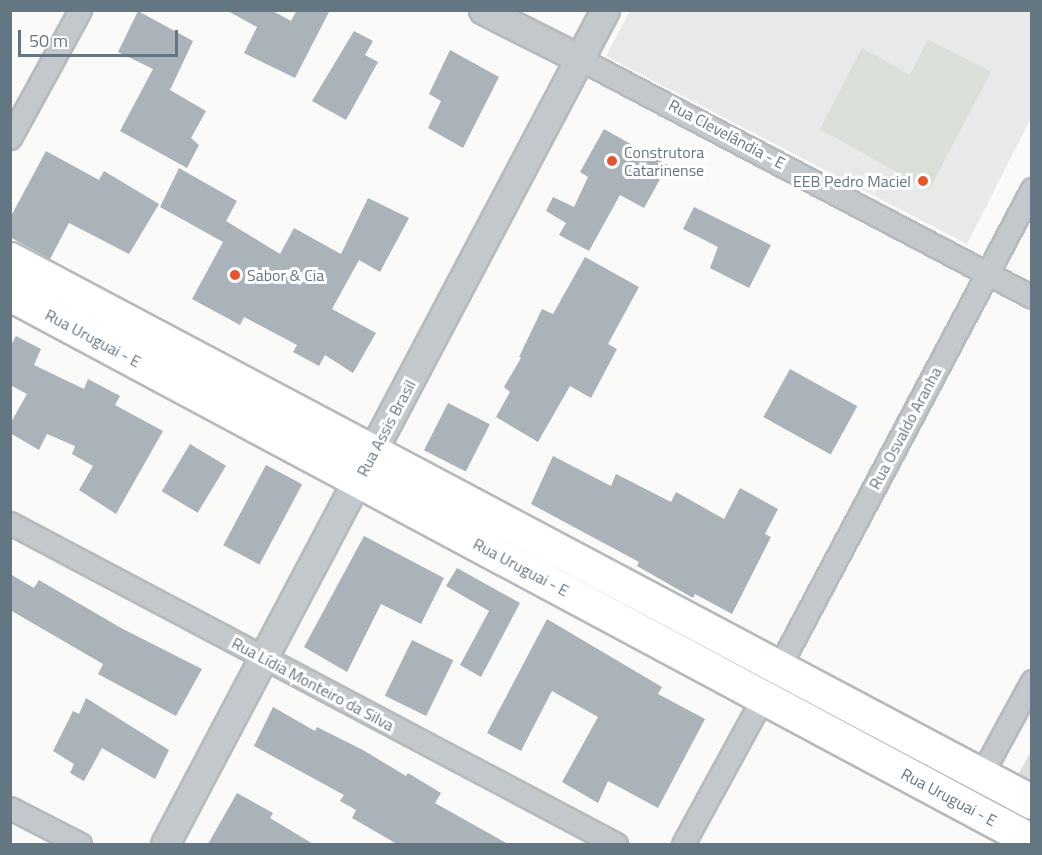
<!DOCTYPE html>
<meta charset="utf-8">
<style>
body{margin:0}
#map{position:relative;width:1042px;height:855px;overflow:hidden;background:#fafaf8;font-family:"Titillium Web",sans-serif}
div>[style]{position:absolute}
.built>*{inset:0;background:#e8e9e9}
.green>*{inset:0;background:#dadfd7}
.building>*{inset:0;background:#aab3b9;transform-origin:0 0}
.roads{filter:drop-shadow(2px 0 #b5babe) drop-shadow(-2px 0 #b5babe) drop-shadow(0 2px #b5babe) drop-shadow(0 -2px #b5babe)}
.minor>*{height:21px;margin:-10.5px;padding:0 10.5px;transform-origin:10.5px;border-radius:10.5px;background:#c3c8cc}
.tertiary>*{height:27px;margin:-13.5px;padding:0 13.5px;transform-origin:13.5px;border-radius:13.5px;background:#c3c8cc}
.primary>*{height:33px;margin:-16.5px;padding:0 16.5px;transform-origin:16.5px;border-radius:16.5px;background:#fff}
.dots>*{width:16px;height:16px;translate:-50% -50%;box-sizing:border-box;border:3px solid #fff;border-radius:50%}
span{translate:-50% -50%;white-space:nowrap;text-align:center;line-height:1.15;-webkit-text-stroke:6px #fff;paint-order:stroke}
.street-label{font-size:16px;color:#657683}
.poi-label{font-size:16px;color:#657683}
.left{translate:0 -50%;text-align:left}
.right{translate:-100% -50%;text-align:right}
.frame{position:absolute;inset:0;border:12px solid #657683;pointer-events:none}
.scale{position:absolute;left:18px;top:30px;width:160px;height:27px;box-sizing:border-box;border:3px solid #657683;border-top:0;padding-left:8px;font-size:18px;line-height:21px;white-space:nowrap;color:#657683;-webkit-text-stroke:4px #fff;paint-order:stroke}
</style>
<div id="map">
<div class="built">
<div style="clip-path:polygon(630px 11px,1031px 11px,1031px 118px,967px 244px,606px 56px)"></div>
</div>
<div class="green">
<div style="clip-path:polygon(928px 39px,991px 72px,929px 190px,820px 129px,862px 48px,910px 75px)"></div>
<div style="clip-path:polygon(1031px 751px,1031px 785px,1017px 777px)"></div>
</div>
<div class="building">
<div style="clip-path:polygon(226px 10px,271px 10px,291px 21px,297px 10px,330px 10px,295px 78px,244px 53px,257px 27px)"></div>
<div style="clip-path:polygon(138px 11px,193px 41px,170px 90px,206px 111px,191px 138px,199px 145px,187px 168px,120px 131px,153px 69px,118px 52px)"></div>
<div style="clip-path:polygon(354px 31px,373px 41px,365px 55px,378px 62px,346px 120px,312px 101px)"></div>
<div style="clip-path:polygon(450px 50px,499px 77px,463px 148px,428px 128px,441px 101px,429px 94px)"></div>
<div style="clip-path:polygon(604px 129px,668px 165px,644px 208px,620px 195px,589px 251px,559px 235px,566px 223px,546px 211px,553px 197px,574px 207px,588px 177px,580px 172px)"></div>
<div style="clip-path:polygon(46px 151px,99px 180px,104px 171px,159px 204px,129px 254px,69px 223px,50px 259px,10px 237px,10px 218px)"></div>
<div style="clip-path:polygon(179px 168px,237px 201px,226px 221px,280px 254px,294px 228px,341px 254px,368px 198px,409px 218px,380px 272px,359px 260px,332px 309px,376px 333px,353px 373px,325px 355px,319px 366px,293px 352px,297px 345px,244px 317px,240px 325px,192px 299px,223px 242px,160px 207px)"></div>
<div style="clip-path:polygon(694px 207px,771px 245px,749px 288px,710px 268px,718px 247px,683px 229px)"></div>
<div style="clip-path:polygon(585px 257px,639px 287px,608px 344px,617px 349px,591px 398px,570px 386px,538px 442px,496px 417px,510px 392px,504px 387px,521px 358px,519px 357px,542px 309px,553px 314px)"></div>
<div style="clip-path:polygon(16px 336px,41px 349px,34px 365px,84px 389px,88px 379px,120px 396px,115px 405px,163px 431px,116px 514px,79px 490px,93px 466px,72px 454px,75px 446px,47px 434px,39px 450px,10px 433px,10px 424px,27px 394px,10px 385px,10px 347px)"></div>
<div style="left:790px;top:369px;width:77px;height:55px;rotate:29deg"></div>
<div style="left:448px;top:403px;width:47px;height:53px;rotate:27deg"></div>
<div style="left:190px;top:444px;width:42px;height:55px;rotate:31deg"></div>
<div style="clip-path:polygon(553px 456px,611px 486px,616px 474px,671px 502px,676px 492px,724px 519px,740px 488px,778px 509px,765px 534px,771px 537px,732px 614px,695px 594px,693px 598px,637px 566px,639px 562px,531px 504px)"></div>
<div style="left:266px;top:465px;width:41px;height:91px;rotate:28deg"></div>
<div style="clip-path:polygon(364px 536px,444px 578px,421px 624px,381px 604px,347px 672px,304px 647px)"></div>
<div style="clip-path:polygon(457px 568px,520px 603px,481px 677px,460px 665px,489px 611px,446px 586px)"></div>
<div style="clip-path:polygon(10px 574px,34px 588px,39px 580px,121px 628px,202px 669px,176px 716px,98px 674px,103px 664px,10px 610px)"></div>
<div style="clip-path:polygon(547px 619px,662px 687px,658px 694px,705px 719px,658px 808px,608px 781px,598px 803px,562px 782px,598px 717px,552px 691px,521px 751px,487px 733px)"></div>
<div style="left:412px;top:640px;width:46px;height:62px;rotate:26deg"></div>
<div style="clip-path:polygon(86px 698px,169px 750px,155px 779px,102px 748px,84px 781px,70px 773px,74px 764px,53px 751px,73px 711px,79px 714px)"></div>
<div style="clip-path:polygon(273px 707px,315px 731px,317px 727px,363px 750px,406px 776px,408px 773px,441px 793px,435px 803px,508px 844px,397px 844px,352px 818px,356px 810px,340px 801px,344px 795px,254px 746px)"></div>
<div style="clip-path:polygon(237px 793px,273px 813px,270px 818px,313px 844px,208px 844px)"></div>
</div>
<div class="roads">
<div class="minor">
<div style="left:578px;top:58px;width:513px;rotate:27.76deg"></div>
<div style="left:10px;top:138px;width:146px;rotate:-61.3deg"></div>
<div style="left:10px;top:523px;width:686px;rotate:27.91deg"></div>
<div style="left:779px;top:667px;width:541px;rotate:-62.11deg"></div>
<div style="left:981px;top:775px;width:107px;rotate:-61.5deg"></div>
<div style="left:10px;top:808px;width:79px;rotate:27.2deg"></div>
<div style="left:683px;top:844px;width:167px;rotate:-61.4deg"></div>
</div>
<div class="tertiary">
<div style="left:483px;top:10px;width:106px;rotate:26.8deg"></div>
<div style="left:165px;top:844px;width:943px;rotate:-62.18deg"></div>
</div>
<div class="primary">
<div style="left:10px;top:259px;width:1157px;rotate:27.98deg"></div>
<div style="left:10px;top:294px;width:1159px;rotate:28.16deg"></div>
</div>
</div>
<div class="dots">
<div style="left:612px;top:161px;background:#e4572e"></div>
<div style="left:923px;top:181px;background:#e4572e"></div>
<div style="left:235px;top:275px;background:#e4572e"></div>
</div>
<div class="street-label">
<span style="left:727px;top:134px;rotate:28deg">Rua Clevelândia - E</span>
<span style="left:93px;top:338px;rotate:28deg">Rua Uruguai - E</span>
<span style="left:386px;top:428px;rotate:-62deg">Rua Assis Brasil</span>
<span style="left:905px;top:428px;rotate:-62deg">Rua Osvaldo Aranha</span>
<span style="left:521px;top:567px;rotate:28deg">Rua Uruguai - E</span>
<span style="left:313px;top:684px;rotate:28deg">Rua Lídia Monteiro da Silva</span>
<span style="left:949px;top:797px;rotate:28deg">Rua Uruguai - E</span>
</div>
<div class="poi-label">
<span class="left" style="left:624px;top:161px">Construtora<br>Catarinense</span>
<span class="right" style="left:911px;top:181px">EEB Pedro Maciel</span>
<span class="left" style="left:247px;top:275px">Sabor &amp; Cia</span>
</div>
<div class="frame"></div>
<div class="scale">50 m</div>
</div>
